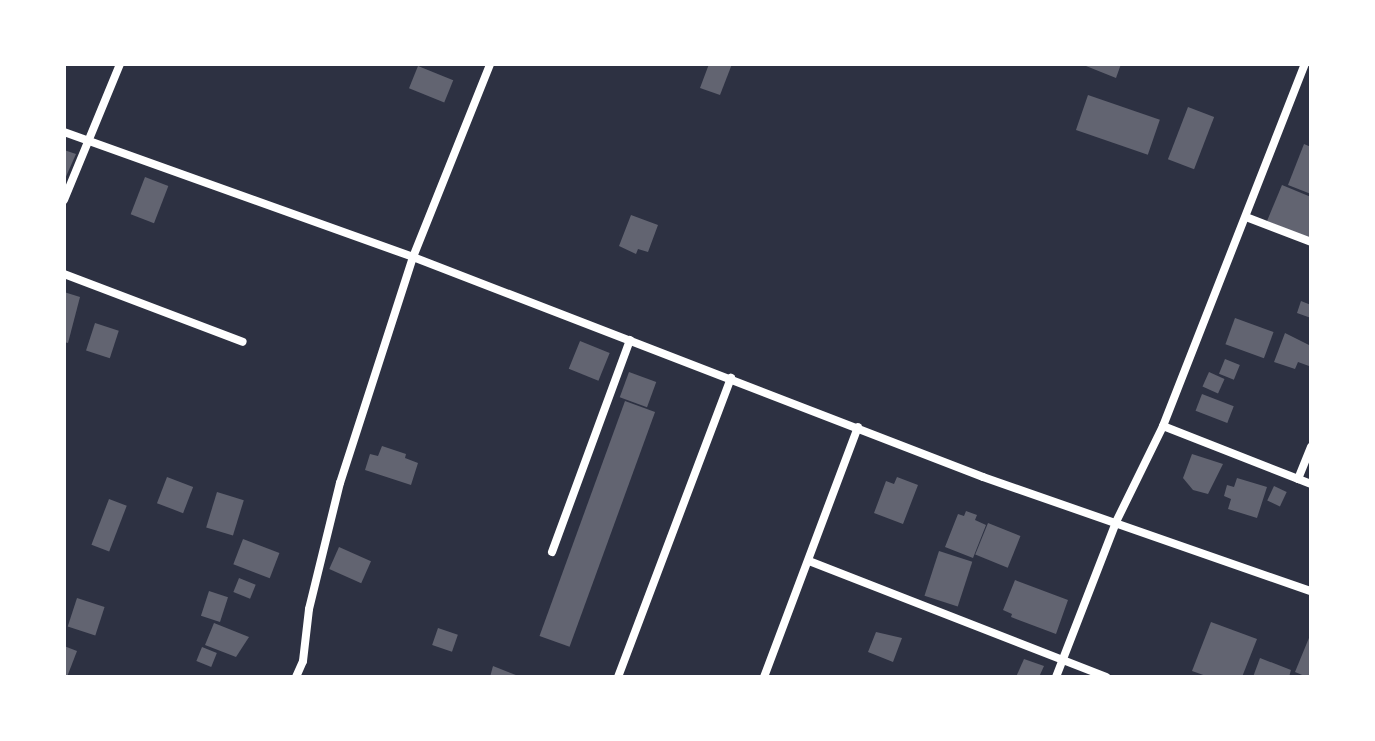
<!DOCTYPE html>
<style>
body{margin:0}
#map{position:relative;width:1375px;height:741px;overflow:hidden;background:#2d3142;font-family:"Space Grotesk",sans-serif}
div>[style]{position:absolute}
.building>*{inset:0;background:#626471;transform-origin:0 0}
.minor>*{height:8px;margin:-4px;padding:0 4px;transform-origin:4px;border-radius:4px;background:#fff}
span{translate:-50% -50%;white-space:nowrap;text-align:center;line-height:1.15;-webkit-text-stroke:6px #fff;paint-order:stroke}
.frame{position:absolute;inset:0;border:66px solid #fff;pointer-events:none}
</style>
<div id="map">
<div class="building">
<div style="clip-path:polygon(709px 64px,732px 64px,720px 95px,700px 88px)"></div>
<div style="clip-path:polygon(1081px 64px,1121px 64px,1116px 78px)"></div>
<div style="left:418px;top:66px;width:38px;height:24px;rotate:22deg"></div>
<div style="left:1088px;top:95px;width:76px;height:37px;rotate:19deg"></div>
<div style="left:1188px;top:107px;width:28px;height:56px;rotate:21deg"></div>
<div style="clip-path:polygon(1304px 144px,1311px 147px,1311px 194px,1288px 185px)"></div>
<div style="clip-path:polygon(64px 150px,76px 154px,64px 181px)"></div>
<div style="left:145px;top:177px;width:25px;height:40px;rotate:21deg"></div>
<div style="clip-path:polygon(1282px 185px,1311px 197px,1311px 239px,1267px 221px)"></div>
<div style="clip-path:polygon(631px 215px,658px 225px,648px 252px,638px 249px,636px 254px,619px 246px)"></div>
<div style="clip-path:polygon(64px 292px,80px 297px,68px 343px,64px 342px)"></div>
<div style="clip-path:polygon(1301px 301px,1311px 305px,1311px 318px,1297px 313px)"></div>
<div style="left:1235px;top:318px;width:41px;height:28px;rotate:20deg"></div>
<div style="left:95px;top:323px;width:25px;height:29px;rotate:18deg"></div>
<div style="clip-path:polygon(1285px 333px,1309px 345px,1309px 366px,1298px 362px,1295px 369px,1274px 362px)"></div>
<div style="left:580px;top:341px;width:32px;height:30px;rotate:22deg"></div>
<div style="left:1225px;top:359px;width:16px;height:16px;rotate:22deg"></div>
<div style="left:629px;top:372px;width:29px;height:27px;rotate:20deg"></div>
<div style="left:1209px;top:372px;width:17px;height:16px;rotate:24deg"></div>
<div style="left:1202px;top:394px;width:34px;height:18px;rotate:21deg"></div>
<div style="left:625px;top:401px;width:32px;height:250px;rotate:20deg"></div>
<div style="clip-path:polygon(382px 446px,406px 454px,405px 458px,418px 463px,411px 485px,365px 470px,370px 454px,378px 456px)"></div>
<div style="clip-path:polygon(1192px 454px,1223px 464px,1208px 494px,1193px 490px,1183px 478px)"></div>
<div style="left:167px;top:477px;width:28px;height:28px;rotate:21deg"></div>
<div style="clip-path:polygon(897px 477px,918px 485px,903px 524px,874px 513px,886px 481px,894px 484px)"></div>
<div style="clip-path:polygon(1237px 478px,1267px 487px,1257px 518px,1228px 509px,1231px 499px,1224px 496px,1227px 485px,1234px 487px)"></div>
<div style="left:1274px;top:486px;width:14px;height:16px;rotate:25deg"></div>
<div style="left:217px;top:492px;width:28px;height:37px;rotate:17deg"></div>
<div style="left:109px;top:499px;width:19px;height:49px;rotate:21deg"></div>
<div style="clip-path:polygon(966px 511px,977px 515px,975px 520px,986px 525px,973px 558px,945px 547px,958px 514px,964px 516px)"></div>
<div style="left:988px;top:523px;width:35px;height:34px;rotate:22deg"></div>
<div style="left:243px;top:539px;width:39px;height:27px;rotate:21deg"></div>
<div style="left:339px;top:547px;width:35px;height:24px;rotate:24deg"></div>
<div style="left:939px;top:551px;width:35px;height:47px;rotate:18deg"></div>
<div style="left:239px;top:578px;width:18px;height:15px;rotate:22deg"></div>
<div style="clip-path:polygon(1015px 580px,1068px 600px,1056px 634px,1011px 617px,1012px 614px,1003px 610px)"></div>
<div style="left:209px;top:591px;width:20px;height:26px;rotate:18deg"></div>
<div style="left:77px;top:598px;width:29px;height:30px;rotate:18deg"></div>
<div style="clip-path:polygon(1211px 622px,1257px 639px,1242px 677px,1209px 677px,1192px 671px)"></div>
<div style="clip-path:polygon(214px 623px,249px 637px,236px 657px,205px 645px)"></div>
<div style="left:438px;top:628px;width:21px;height:18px;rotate:19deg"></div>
<div style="clip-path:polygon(876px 632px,902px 638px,893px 662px,868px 652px)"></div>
<div style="clip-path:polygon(1311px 633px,1311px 677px,1307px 677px,1295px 672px)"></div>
<div style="clip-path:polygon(64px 646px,77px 651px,67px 677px,64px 677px)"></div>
<div style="left:202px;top:647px;width:16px;height:15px;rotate:22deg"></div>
<div style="clip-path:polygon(1260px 658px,1291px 670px,1289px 677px,1253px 677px)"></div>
<div style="clip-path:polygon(1024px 659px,1044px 666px,1039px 677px,1016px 677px)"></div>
<div style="clip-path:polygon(493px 666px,521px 677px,490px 677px)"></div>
</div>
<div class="minor">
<div style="left:64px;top:132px;width:371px;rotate:19.7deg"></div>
<div style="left:413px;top:257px;width:611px;rotate:21.1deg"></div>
<div style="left:983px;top:477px;width:347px;rotate:19.2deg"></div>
<div style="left:64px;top:200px;width:147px;rotate:-67.6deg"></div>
<div style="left:1246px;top:217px;width:70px;rotate:21deg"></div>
<div style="left:64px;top:274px;width:191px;rotate:20.8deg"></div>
<div style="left:1163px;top:426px;width:159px;rotate:21.4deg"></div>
<div style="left:1298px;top:479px;width:35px;rotate:-68deg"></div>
<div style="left:552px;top:552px;width:226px;rotate:-69.8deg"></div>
<div style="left:809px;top:561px;width:319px;rotate:21.3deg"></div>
<div style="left:296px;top:677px;width:17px;rotate:-66deg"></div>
<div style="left:303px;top:661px;width:52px;rotate:-83.4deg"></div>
<div style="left:309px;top:609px;width:130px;rotate:-76.2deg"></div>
<div style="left:340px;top:483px;width:237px;rotate:-72.1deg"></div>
<div style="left:413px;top:257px;width:208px;rotate:-68.2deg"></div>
<div style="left:618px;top:677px;width:320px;rotate:-69.3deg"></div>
<div style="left:764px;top:677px;width:267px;rotate:-69.4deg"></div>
<div style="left:1056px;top:677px;width:166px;rotate:-68.8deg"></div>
<div style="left:1116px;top:522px;width:107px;rotate:-63.9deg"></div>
<div style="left:1163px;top:426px;width:389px;rotate:-68.6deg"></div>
</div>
<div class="frame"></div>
</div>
